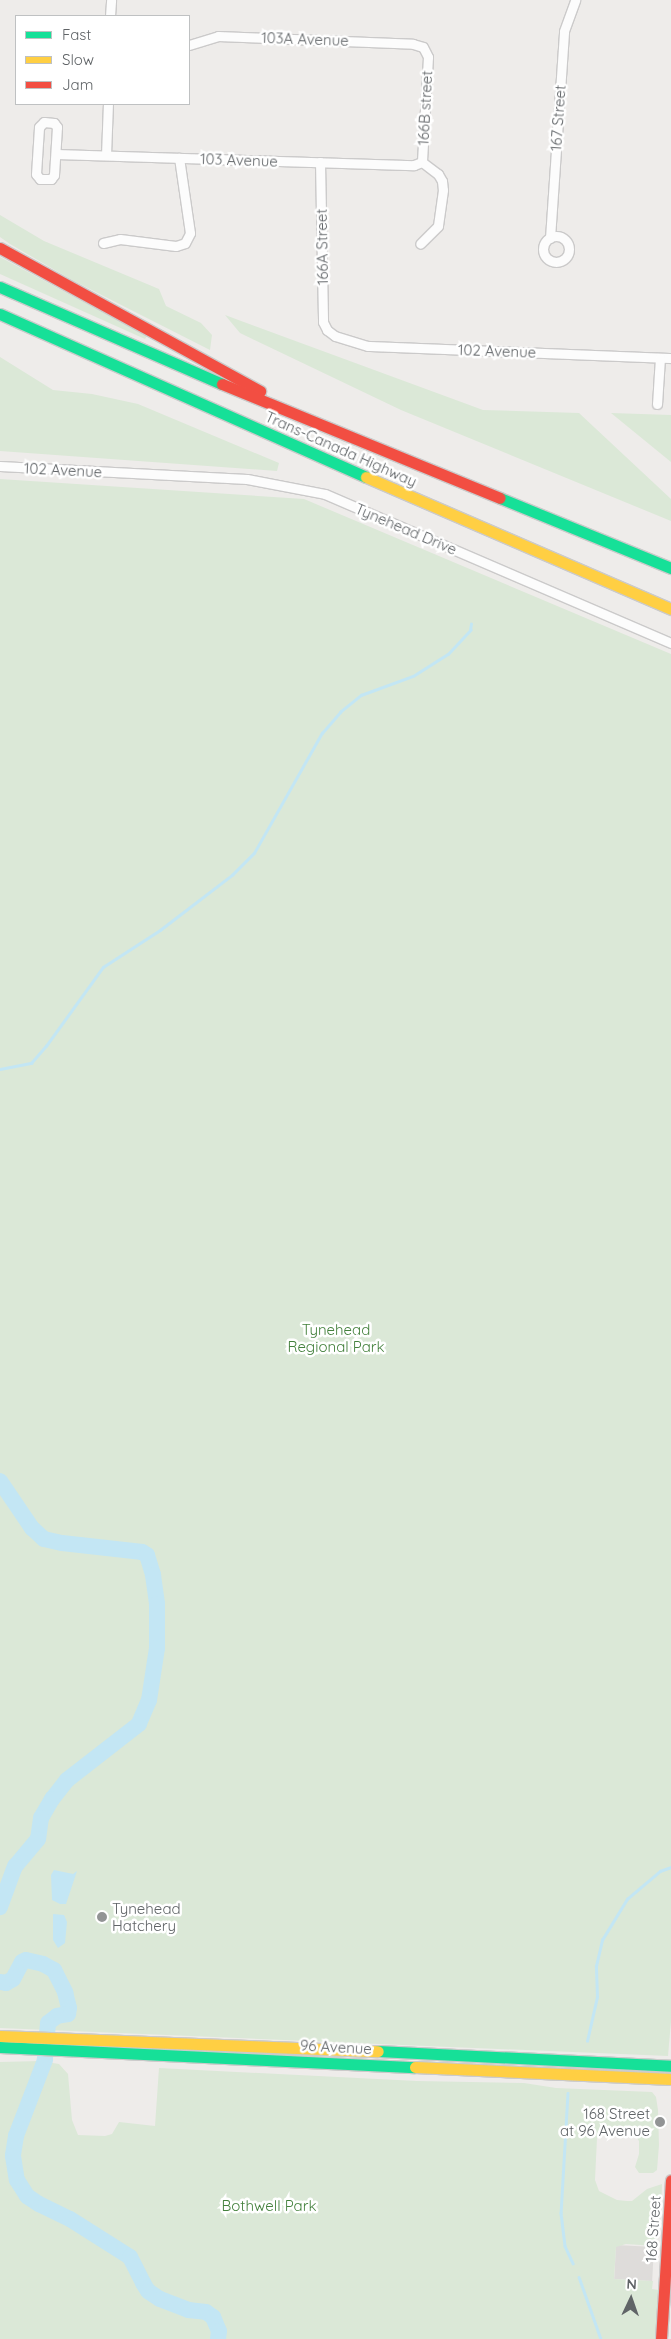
<!DOCTYPE html>
<style>
body{margin:0}
#map{position:relative;width:671px;height:2339px;overflow:hidden;background:#eeecea;font-family:Quicksand,sans-serif}
div>[style]{position:absolute}
.industrial>*{inset:0;background:#dedcda;transform-origin:0 0}
.green>*{inset:0;background:#dbe8d7}
.water>*{inset:0;background:#c3e6f4}
.stream>*{height:2.5px;margin:-1.25px;padding:0 1.25px;transform-origin:1.25px;border-radius:1.25px;background:#c3e6f4}
.river>*{height:16px;margin:-8px;padding:0 8px;transform-origin:8px;border-radius:8px;background:#c3e6f4}
.roads{filter:drop-shadow(1px 0 #cbcaca) drop-shadow(-1px 0 #cbcaca) drop-shadow(0 1px #cbcaca) drop-shadow(0 -1px #cbcaca)}
.street>*{height:9px;margin:-4.5px;padding:0 4.5px;transform-origin:4.5px;border-radius:4.5px;background:#fcfcfc}
.street>.ring{margin:-4.5px;padding:0;box-sizing:content-box;background:none;border:9px solid #fcfcfc;border-radius:50%}
.fast>*{height:11px;margin:-5.5px;padding:0 5.5px;transform-origin:5.5px;border-radius:5.5px;background:#16e098}
.slow>*{height:11px;margin:-5.5px;padding:0 5.5px;transform-origin:5.5px;border-radius:5.5px;background:#ffcf43}
.jam>*{height:11px;margin:-5.5px;padding:0 5.5px;transform-origin:5.5px;border-radius:5.5px;background:#f24e42}
.dots>*{width:14px;height:14px;translate:-50% -50%;box-sizing:border-box;border:2px solid #fff;border-radius:50%}
span{translate:-50% -50%;white-space:nowrap;text-align:center;line-height:1.15;-webkit-text-stroke:5px #fff;paint-order:stroke}
.street-label{font-size:15px;color:#606467}
.park-label{font-size:15px;color:#44813d}
.poi-label{font-size:15px;color:#606467}
.left{translate:0 -50%;text-align:left}
.right{translate:-100% -50%;text-align:right}
.legend{position:absolute;left:15px;top:15px;width:175px;height:90px;box-sizing:border-box;background:#fff;border:1px solid #bfc1c2;margin:0;padding:6px 9px;list-style:none;font-size:15px;color:#606467}
.legend li{display:flex;align-items:center;gap:10px;height:25px}
.legend b{width:25px;border:1px solid #bfc1c2}
.north{position:absolute;left:606px;top:2274px;width:50px;height:50px;-webkit-text-stroke:4px #fff;paint-order:stroke;rotate:3deg;font-size:14px;font-weight:700;line-height:20px;text-align:center;color:#606467}
.north::after{content:'';display:block;margin:auto;width:18px;height:22px;background:#606467;clip-path:polygon(50% 0,100% 100%,50% 72%,0 100%)}
</style>
<div id="map">
<div class="industrial">
<div style="left:616px;top:2245px;width:38px;height:34px;rotate:3deg"></div>
</div>
<div class="green">
<div style="clip-path:polygon(0 215px,44px 241px,159px 289px,166px 306px,201px 323px,212px 335px,210px 350px,72px 280px,10px 244px,0 237px)"></div>
<div style="clip-path:polygon(0 257px,147px 336px,145px 339px,0 274px)"></div>
<div style="clip-path:polygon(225px 315px,483px 410px,579px 413px,671px 499px,671px 521px,401px 410px,240px 333px)"></div>
<div style="clip-path:polygon(0 357px,53px 390px,92px 394px,138px 404px,279px 463px,277px 471px,0 451px)"></div>
<div style="clip-path:polygon(611px 413px,671px 415px,671px 462px)"></div>
<div style="clip-path:polygon(0 479px,304px 499px,671px 654px,671px 2021px,668px 2056px,0 2028px)"></div>
<div style="clip-path:polygon(41px 2061px,59px 2064px,68px 2074px,72px 2120px,78px 2135px,105px 2136px,112px 2134px,119px 2122px,155px 2126px,159px 2068px,417px 2081px,524px 2083px,556px 2088px,652px 2092px,656px 2097px,658px 2110px,659px 2145px,657px 2170px,653px 2173px,639px 2173px,635px 2167px,639px 2154px,639px 2141px,637px 2138px,629px 2133px,606px 2133px,599px 2135px,597px 2138px,595px 2180px,599px 2191px,617px 2200px,627px 2201px,632px 2201px,647px 2189px,662px 2184px,661px 2213px,656px 2246px,626px 2244px,616px 2247px,614px 2279px,653px 2281px,652px 2289px,659px 2290px,655px 2339px,0 2339px,0 2062px)"></div>
</div>
<div class="water">
<div style="clip-path:polygon(54px 1870px,73px 1874px,77px 1871px,66px 1904px,60px 1904px,52px 1900px,51px 1875px)"></div>
<div style="clip-path:polygon(53px 1914px,64px 1915px,67px 1922px,65px 1943px,58px 1948px,53px 1940px)"></div>
</div>
<div class="stream">
<div style="left:0;top:1069px;width:32px;rotate:-11deg"></div>
<div style="left:31px;top:1063px;width:23px;rotate:-49deg"></div>
<div style="left:46px;top:1046px;width:97px;rotate:-54.2deg"></div>
<div style="left:103px;top:967px;width:68px;rotate:-33deg"></div>
<div style="left:160px;top:930px;width:91px;rotate:-37.4deg"></div>
<div style="left:232px;top:875px;width:31px;rotate:-45deg"></div>
<div style="left:254px;top:853px;width:138px;rotate:-60.5deg"></div>
<div style="left:322px;top:733px;width:28px;rotate:-49deg"></div>
<div style="left:340px;top:712px;width:27px;rotate:-39deg"></div>
<div style="left:361px;top:695px;width:55px;rotate:-20.1deg"></div>
<div style="left:413px;top:676px;width:41px;rotate:-32.2deg"></div>
<div style="left:448px;top:654px;width:33px;rotate:-47deg"></div>
<div style="left:470px;top:630px;width:6px;rotate:-81deg"></div>
<div style="left:587px;top:2041px;width:45px;rotate:-77.2deg"></div>
<div style="left:597px;top:1997px;width:31px;rotate:-92deg"></div>
<div style="left:596px;top:1966px;width:27px;rotate:-77deg"></div>
<div style="left:602px;top:1940px;width:48px;rotate:-58.6deg"></div>
<div style="left:627px;top:1899px;width:43px;rotate:-40.3deg"></div>
<div style="left:660px;top:1871px;width:12px;rotate:-20deg"></div>
<div style="left:568px;top:2093px;width:120px;rotate:93.3deg"></div>
<div style="left:561px;top:2213px;width:33px;rotate:83deg"></div>
<div style="left:565px;top:2246px;width:19px;rotate:65deg"></div>
<div style="left:579px;top:2277px;width:66px;rotate:70.5deg"></div>
</div>
<div class="river">
<div style="left:0;top:1481px;width:57px;rotate:55.8deg"></div>
<div style="left:32px;top:1528px;width:16px;rotate:43deg"></div>
<div style="left:44px;top:1539px;width:18px;rotate:13deg"></div>
<div style="left:62px;top:1543px;width:81px;rotate:6.4deg"></div>
<div style="left:142px;top:1552px;width:6px;rotate:31deg"></div>
<div style="left:147px;top:1555px;width:21px;rotate:73deg"></div>
<div style="left:153px;top:1575px;width:29px;rotate:82deg"></div>
<div style="left:157px;top:1604px;width:44px;rotate:90deg"></div>
<div style="left:157px;top:1648px;width:53px;rotate:98.7deg"></div>
<div style="left:149px;top:1700px;width:26px;rotate:113deg"></div>
<div style="left:139px;top:1724px;width:91px;rotate:142.1deg"></div>
<div style="left:67px;top:1780px;width:24px;rotate:128deg"></div>
<div style="left:52px;top:1799px;width:22px;rotate:120deg"></div>
<div style="left:41px;top:1818px;width:21px;rotate:98deg"></div>
<div style="left:38px;top:1839px;width:35px;rotate:130deg"></div>
<div style="left:15px;top:1866px;width:44px;rotate:110.1deg"></div>
<div style="left:0;top:1982px;width:6px;rotate:9deg"></div>
<div style="left:6px;top:1983px;width:8px;rotate:-30deg"></div>
<div style="left:13px;top:1979px;width:19px;rotate:-62deg"></div>
<div style="left:22px;top:1962px;width:4px;rotate:-27deg"></div>
<div style="left:26px;top:1960px;width:17px;rotate:13deg"></div>
<div style="left:43px;top:1964px;width:13px;rotate:29deg"></div>
<div style="left:54px;top:1970px;width:25px;rotate:63deg"></div>
<div style="left:65px;top:1992px;width:16px;rotate:76deg"></div>
<div style="left:69px;top:2008px;width:6px;rotate:99deg"></div>
<div style="left:68px;top:2014px;width:11px;rotate:170deg"></div>
<div style="left:57px;top:2016px;width:11px;rotate:142deg"></div>
<div style="left:48px;top:2023px;width:37px;rotate:95deg"></div>
<div style="left:45px;top:2060px;width:81px;rotate:110.9deg"></div>
<div style="left:16px;top:2136px;width:20px;rotate:99deg"></div>
<div style="left:13px;top:2156px;width:24px;rotate:81deg"></div>
<div style="left:17px;top:2180px;width:19px;rotate:58deg"></div>
<div style="left:27px;top:2196px;width:14px;rotate:34deg"></div>
<div style="left:39px;top:2204px;width:34px;rotate:26deg"></div>
<div style="left:70px;top:2219px;width:71px;rotate:32.3deg"></div>
<div style="left:130px;top:2257px;width:29px;rotate:63deg"></div>
<div style="left:143px;top:2283px;width:9px;rotate:58deg"></div>
<div style="left:148px;top:2291px;width:14px;rotate:34deg"></div>
<div style="left:160px;top:2299px;width:30px;rotate:21deg"></div>
<div style="left:188px;top:2310px;width:18px;rotate:6deg"></div>
<div style="left:206px;top:2312px;width:9px;rotate:36deg"></div>
<div style="left:213px;top:2317px;width:15px;rotate:67deg"></div>
<div style="left:219px;top:2331px;width:8px;rotate:97deg"></div>
</div>
<div class="roads">
<div class="street">
<div style="left:110px;top:16px;width:16px;rotate:-86deg"></div>
<div style="left:189px;top:45px;width:30px;rotate:-17deg"></div>
<div style="left:218px;top:36px;width:195px;rotate:2.3deg"></div>
<div style="left:413px;top:44px;width:10px;rotate:17deg"></div>
<div style="left:423px;top:47px;width:11px;rotate:63deg"></div>
<div style="left:428px;top:57px;width:105px;rotate:93.3deg"></div>
<div style="left:422px;top:162px;width:20px;rotate:37deg"></div>
<div style="left:438px;top:174px;width:8px;rotate:60deg"></div>
<div style="left:442px;top:181px;width:9px;rotate:84deg"></div>
<div style="left:443px;top:190px;width:36px;rotate:98deg"></div>
<div style="left:438px;top:226px;width:25px;rotate:135deg"></div>
<div style="left:44px;top:122px;width:10px;rotate:6deg"></div>
<div style="left:54px;top:123px;width:5px;rotate:53deg"></div>
<div style="left:57px;top:127px;width:48px;rotate:93.6deg"></div>
<div style="left:54px;top:175px;width:5px;rotate:127deg"></div>
<div style="left:51px;top:179px;width:11px;rotate:180deg"></div>
<div style="left:40px;top:179px;width:6px;rotate:-129deg"></div>
<div style="left:36px;top:174px;width:47px;rotate:-86.3deg"></div>
<div style="left:39px;top:127px;width:7px;rotate:-45deg"></div>
<div style="left:56px;top:154px;width:358px;rotate:1.8deg"></div>
<div style="left:414px;top:165px;width:9px;rotate:-21deg"></div>
<div style="left:106px;top:155px;width:51px;rotate:-87.8deg"></div>
<div style="left:320px;top:162px;width:160px;rotate:88.9deg"></div>
<div style="left:323px;top:322px;width:9px;rotate:63deg"></div>
<div style="left:327px;top:330px;width:10px;rotate:37deg"></div>
<div style="left:335px;top:336px;width:34px;rotate:17deg"></div>
<div style="left:368px;top:346px;width:303px;rotate:2.3deg"></div>
<div class="ring" style="left:543px;top:236px;width:17px;height:17px"></div>
<div style="left:550px;top:238px;width:207px;rotate:-86.1deg"></div>
<div style="left:564px;top:31px;width:33px;rotate:-70deg"></div>
<div style="left:103px;top:243px;width:17px;rotate:-13deg"></div>
<div style="left:120px;top:239px;width:56px;rotate:7.1deg"></div>
<div style="left:176px;top:246px;width:9px;rotate:-18deg"></div>
<div style="left:185px;top:243px;width:11px;rotate:-63deg"></div>
<div style="left:190px;top:233px;width:76px;rotate:-98.3deg"></div>
<div style="left:657px;top:404px;width:46px;rotate:-86.3deg"></div>
<div style="left:0;top:466px;width:247px;rotate:3deg"></div>
<div style="left:247px;top:479px;width:79px;rotate:10.9deg"></div>
<div style="left:325px;top:494px;width:377px;rotate:23.3deg"></div>
</div>
<div class="fast">
<div style="left:0;top:287px;width:242px;rotate:23.6deg"></div>
<div style="left:0;top:314px;width:401px;rotate:24deg"></div>
<div style="left:500px;top:498px;width:185px;rotate:22.3deg"></div>
<div style="left:0;top:2047px;width:415px;rotate:2.8deg"></div>
<div style="left:378px;top:2051px;width:293px;rotate:2.9deg"></div>
</div>
<div class="slow">
<div style="left:366px;top:477px;width:332px;rotate:23.4deg"></div>
<div style="left:0;top:2036px;width:378px;rotate:2.3deg"></div>
<div style="left:415px;top:2067px;width:256px;rotate:2.7deg"></div>
</div>
<div class="jam">
<div style="left:0;top:248px;width:297px;rotate:28.8deg"></div>
<div style="left:222px;top:384px;width:300px;rotate:22.3deg"></div>
<div style="left:661px;top:2339px;width:159px;rotate:-86.4deg"></div>
</div>
</div>
<div class="dots">
<div style="left:102px;top:1917px;background:#929495"></div>
<div style="left:660px;top:2122px;background:#929495"></div>
</div>
<div class="street-label">
<span style="left:305px;top:39px;rotate:2deg">103A Avenue</span>
<span style="left:425px;top:108px;rotate:-87deg">166B street</span>
<span style="left:558px;top:118px;rotate:-86deg">167 Street</span>
<span style="left:239px;top:160px;rotate:2deg">103 Avenue</span>
<span style="left:322px;top:247px;rotate:-91deg">166A Street</span>
<span style="left:497px;top:351px;rotate:2deg">102 Avenue</span>
<span style="left:341px;top:449px;rotate:24deg">Trans-Canada Highway</span>
<span style="left:63px;top:470px;rotate:3deg">102 Avenue</span>
<span style="left:406px;top:529px;rotate:23deg">Tynehead Drive</span>
<span style="left:336px;top:2047px;rotate:3deg">96 Avenue</span>
<span style="left:653px;top:2229px;rotate:-86deg">168 Street</span>
</div>
<div class="park-label">
<span style="left:336px;top:1338px">Tynehead<br>Regional Park</span>
<span style="left:269px;top:2206px">Bothwell Park</span>
</div>
<div class="poi-label">
<span class="left" style="left:112px;top:1917px">Tynehead<br>Hatchery</span>
<span class="right" style="left:650px;top:2122px">168 Street<br>at 96 Avenue</span>
</div>
<ul class="legend">
<li><b style="height:6px;background:#16e098"></b>Fast</li>
<li><b style="height:6px;background:#ffcf43"></b>Slow</li>
<li><b style="height:6px;background:#f24e42"></b>Jam</li>
</ul>
<div class="north">N</div>
</div>
